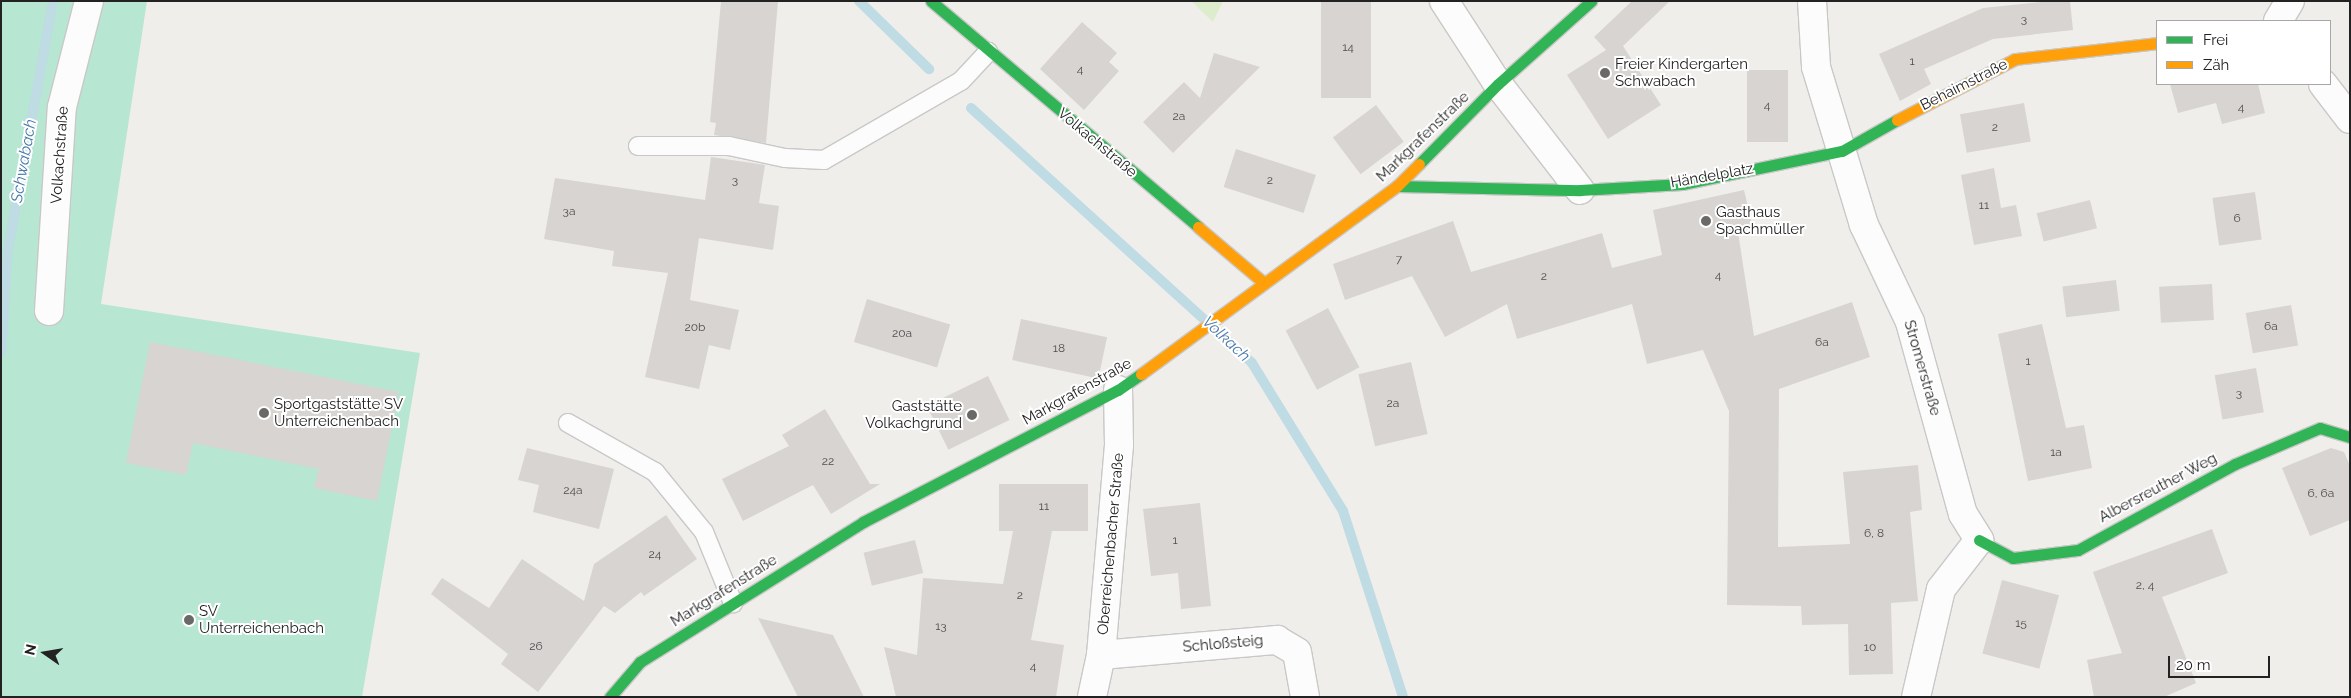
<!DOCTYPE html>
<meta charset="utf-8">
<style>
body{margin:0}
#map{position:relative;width:2351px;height:698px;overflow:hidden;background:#f0eeeb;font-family:Raleway,sans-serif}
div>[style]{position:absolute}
.grass>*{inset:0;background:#ddeccb}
.pitch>*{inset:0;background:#b7e6d2}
.stream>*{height:10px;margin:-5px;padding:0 5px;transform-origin:5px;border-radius:5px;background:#bfdbe3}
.building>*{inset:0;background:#d7d4d2;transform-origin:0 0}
.roads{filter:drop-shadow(1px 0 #c9c8c7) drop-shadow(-1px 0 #c9c8c7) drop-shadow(0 1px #c9c8c7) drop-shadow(0 -1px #c9c8c7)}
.lane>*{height:18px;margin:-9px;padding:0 9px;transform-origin:9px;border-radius:9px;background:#fdfcfc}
.street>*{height:28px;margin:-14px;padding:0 14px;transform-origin:14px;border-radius:14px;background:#fdfcfc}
.fast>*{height:11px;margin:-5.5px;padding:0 5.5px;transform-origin:5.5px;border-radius:5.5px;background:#30b455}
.slow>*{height:11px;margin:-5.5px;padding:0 5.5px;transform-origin:5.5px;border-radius:5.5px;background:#ff9f0a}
.dots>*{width:14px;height:14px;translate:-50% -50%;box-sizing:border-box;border:2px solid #fff;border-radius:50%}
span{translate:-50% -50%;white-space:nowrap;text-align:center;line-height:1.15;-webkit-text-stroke:4px #fff;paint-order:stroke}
.number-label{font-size:12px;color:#4f4e4e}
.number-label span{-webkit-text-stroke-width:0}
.poi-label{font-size:15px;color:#222}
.left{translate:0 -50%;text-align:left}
.right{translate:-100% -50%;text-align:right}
.street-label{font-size:15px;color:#222}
.water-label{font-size:16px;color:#4a7aab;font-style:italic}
.frame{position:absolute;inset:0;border:2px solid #222;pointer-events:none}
.legend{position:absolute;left:2156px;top:20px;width:175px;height:65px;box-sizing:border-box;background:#fff;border:1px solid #a7a7a7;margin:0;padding:6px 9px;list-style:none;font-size:15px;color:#222}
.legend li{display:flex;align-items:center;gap:10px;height:25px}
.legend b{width:25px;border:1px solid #a7a7a7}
.north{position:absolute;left:20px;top:628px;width:50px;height:50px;-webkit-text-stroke:4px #fff;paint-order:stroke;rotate:283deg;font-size:14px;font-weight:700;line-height:20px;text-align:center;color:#222}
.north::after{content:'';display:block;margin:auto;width:18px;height:22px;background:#222;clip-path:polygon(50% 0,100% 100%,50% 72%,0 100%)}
.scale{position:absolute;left:2168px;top:656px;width:102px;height:22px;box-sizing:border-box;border:2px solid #222;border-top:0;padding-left:6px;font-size:15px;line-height:18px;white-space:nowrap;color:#222;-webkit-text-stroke:4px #fff;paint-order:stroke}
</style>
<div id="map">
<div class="grass">
<div style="clip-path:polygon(1191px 1px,1223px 1px,1213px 22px)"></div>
</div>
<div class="pitch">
<div style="clip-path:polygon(1px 1px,147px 1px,101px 304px,420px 353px,362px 697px,1px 697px)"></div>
</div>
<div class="stream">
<div style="left:859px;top:1px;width:98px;rotate:44.2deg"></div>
<div style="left:971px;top:108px;width:379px;rotate:42.2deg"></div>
<div style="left:1252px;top:363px;width:174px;rotate:58.4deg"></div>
<div style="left:1343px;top:511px;width:195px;rotate:72.1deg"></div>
<div style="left:1px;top:352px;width:103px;rotate:-86.1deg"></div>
<div style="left:8px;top:249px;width:252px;rotate:-79.7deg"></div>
</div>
<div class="building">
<div style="clip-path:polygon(721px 1px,778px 1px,766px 143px,714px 135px,716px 123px,710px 122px)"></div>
<div style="left:1321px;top:1px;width:50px;height:97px"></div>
<div style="clip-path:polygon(1632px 1px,1670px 1px,1623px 46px,1661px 105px,1608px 139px,1567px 75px,1606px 50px,1594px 37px)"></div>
<div style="clip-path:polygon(2050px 1px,2070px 1px,2073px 30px,1993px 39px,1924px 69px,1931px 84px,1900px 101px,1879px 54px,1983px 8px)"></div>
<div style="clip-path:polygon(1082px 22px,1117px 53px,1109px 62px,1119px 71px,1084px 110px,1040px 69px)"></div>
<div style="clip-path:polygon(1214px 53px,1260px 67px,1173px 153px,1143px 122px,1184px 82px,1200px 98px)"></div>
<div style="left:1747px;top:70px;width:41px;height:72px"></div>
<div style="clip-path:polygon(2170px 84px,2258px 84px,2265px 113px,2222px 124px,2216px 103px,2178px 113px)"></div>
<div style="left:2024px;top:103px;width:39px;height:65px;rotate:80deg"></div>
<div style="left:1376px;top:105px;width:46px;height:54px;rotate:53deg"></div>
<div style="left:1236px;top:149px;width:84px;height:40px;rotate:18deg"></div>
<div style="clip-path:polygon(711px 157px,765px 165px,759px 203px,779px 206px,773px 250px,699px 238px,690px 300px,739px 310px,730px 350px,709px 345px,699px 389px,645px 377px,668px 273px,612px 266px,614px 251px,544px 239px,555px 178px,705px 200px)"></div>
<div style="clip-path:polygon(1994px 168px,2001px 208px,2016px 205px,2022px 236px,1974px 245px,1961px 175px)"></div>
<div style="clip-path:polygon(1744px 190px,1753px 228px,1738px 232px,1754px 336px,1852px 302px,1870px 357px,1779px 389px,1778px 547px,1850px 544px,1843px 472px,1918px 465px,1922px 510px,1910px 512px,1918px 601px,1891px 603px,1893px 674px,1849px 675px,1848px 624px,1802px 625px,1801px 606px,1727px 605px,1729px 411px,1703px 350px,1647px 364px,1632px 304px,1517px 339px,1507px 304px,1445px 337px,1412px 276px,1345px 300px,1333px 264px,1453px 221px,1471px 272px,1602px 233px,1612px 268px,1662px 255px,1653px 210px)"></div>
<div style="left:2255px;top:192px;width:48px;height:43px;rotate:82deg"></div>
<div style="left:2090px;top:200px;width:29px;height:55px;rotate:76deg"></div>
<div style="left:2116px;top:280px;width:31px;height:54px;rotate:83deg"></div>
<div style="left:2212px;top:284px;width:36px;height:53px;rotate:87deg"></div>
<div style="left:867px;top:299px;width:87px;height:45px;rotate:17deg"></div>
<div style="left:2291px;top:305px;width:41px;height:46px;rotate:80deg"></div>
<div style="left:1328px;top:308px;width:67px;height:48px;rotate:62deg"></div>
<div style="left:1021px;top:319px;width:88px;height:42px;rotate:12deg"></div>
<div style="clip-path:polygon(2042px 324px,2066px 428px,2084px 425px,2092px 468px,2028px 481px,1998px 334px)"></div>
<div style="clip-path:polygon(150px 342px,399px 392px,377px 501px,314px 488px,319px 469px,193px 443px,186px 475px,126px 463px)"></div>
<div style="left:1411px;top:362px;width:74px;height:54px;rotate:77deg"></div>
<div style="left:2256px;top:368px;width:45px;height:42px;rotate:80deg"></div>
<div style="left:988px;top:376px;width:49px;height:68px;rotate:64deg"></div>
<div style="clip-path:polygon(825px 409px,870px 484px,880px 484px,831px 514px,813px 485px,743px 521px,722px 479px,789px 446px,782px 435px)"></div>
<div style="clip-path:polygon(527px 448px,614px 469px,599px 529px,533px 512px,539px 485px,518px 480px)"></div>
<div style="clip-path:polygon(2331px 448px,2344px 452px,2350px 466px,2350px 520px,2310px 536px,2282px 468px)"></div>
<div style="clip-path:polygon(999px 484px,1088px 484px,1088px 531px,1052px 531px,1031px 640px,1064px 645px,1056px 697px,896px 697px,884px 647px,917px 655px,923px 578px,1003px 584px,1013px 531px,999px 531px)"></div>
<div style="clip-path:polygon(1200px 503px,1211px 606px,1181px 609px,1178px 573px,1151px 576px,1143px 509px)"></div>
<div style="clip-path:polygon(666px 515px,697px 559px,644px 596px,641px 592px,615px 613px,604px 606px,538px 692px,501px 664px,508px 654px,431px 594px,442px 578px,489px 608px,522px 559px,584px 601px,594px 564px)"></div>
<div style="clip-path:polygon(2212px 529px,2228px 573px,2162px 597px,2196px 683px,2164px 697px,2094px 697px,2087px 660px,2122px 653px,2093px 572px)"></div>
<div style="left:915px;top:540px;width:34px;height:53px;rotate:76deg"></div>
<div style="left:2002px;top:580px;width:59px;height:76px;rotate:15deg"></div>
<div style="clip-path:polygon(758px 618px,833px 635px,864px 697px,798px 697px)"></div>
</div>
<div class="roads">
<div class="lane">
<div style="left:638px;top:146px;width:91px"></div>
<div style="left:729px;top:146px;width:57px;rotate:12.1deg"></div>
<div style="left:785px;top:158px;width:39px;rotate:3deg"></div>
<div style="left:824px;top:160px;width:158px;rotate:-30deg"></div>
<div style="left:961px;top:81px;width:40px;rotate:-47deg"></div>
<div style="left:568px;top:423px;width:100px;rotate:29.4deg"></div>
<div style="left:655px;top:472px;width:77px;rotate:50.8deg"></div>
<div style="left:704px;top:532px;width:77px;rotate:67.8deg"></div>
</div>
<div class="street">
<div style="left:1444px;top:1px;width:99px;rotate:57deg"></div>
<div style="left:1498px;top:84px;width:134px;rotate:52.3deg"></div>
<div style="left:1812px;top:1px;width:66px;rotate:86.5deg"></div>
<div style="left:1816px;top:67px;width:165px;rotate:73.1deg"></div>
<div style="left:1864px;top:225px;width:107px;rotate:64.6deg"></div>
<div style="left:1910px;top:322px;width:199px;rotate:74.6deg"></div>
<div style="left:1963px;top:514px;width:31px;rotate:58deg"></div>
<div style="left:1979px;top:540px;width:62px;rotate:127.8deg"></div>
<div style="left:1941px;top:589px;width:111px;rotate:103deg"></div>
<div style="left:2278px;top:21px;width:23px;rotate:-59deg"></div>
<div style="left:2323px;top:84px;width:44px;rotate:52.4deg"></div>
<div style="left:49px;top:311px;width:204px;rotate:-86.4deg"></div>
<div style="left:62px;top:107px;width:109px;rotate:-75.7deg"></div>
<div style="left:1101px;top:655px;width:177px;rotate:-4.9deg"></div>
<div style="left:1277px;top:640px;width:23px;rotate:31deg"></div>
<div style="left:1297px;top:652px;width:46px;rotate:79.9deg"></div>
<div style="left:1092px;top:697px;width:43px;rotate:-77.9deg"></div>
<div style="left:1101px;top:655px;width:211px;rotate:-85.1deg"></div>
<div style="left:1119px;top:445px;width:55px;rotate:-91deg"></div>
</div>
<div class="fast">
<div style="left:931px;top:1px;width:350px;rotate:40.2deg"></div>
<div style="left:1419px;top:164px;width:112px;rotate:-45.4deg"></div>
<div style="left:1498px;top:84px;width:125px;rotate:-41.7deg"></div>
<div style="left:1397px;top:186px;width:183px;rotate:1.3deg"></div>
<div style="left:1580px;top:190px;width:102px;rotate:-3.4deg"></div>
<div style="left:1682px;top:184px;width:163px;rotate:-11.7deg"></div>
<div style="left:1842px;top:151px;width:63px;rotate:-29.4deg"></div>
<div style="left:1979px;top:540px;width:38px;rotate:28deg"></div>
<div style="left:2013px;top:558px;width:65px;rotate:-7deg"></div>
<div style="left:2078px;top:550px;width:179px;rotate:-28.7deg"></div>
<div style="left:2235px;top:464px;width:92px;rotate:-23deg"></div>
<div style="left:2320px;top:428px;width:31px;rotate:17deg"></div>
<div style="left:610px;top:697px;width:46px;rotate:-49.4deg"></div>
<div style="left:640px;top:662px;width:263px;rotate:-32.1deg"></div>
<div style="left:863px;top:522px;width:287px;rotate:-27.4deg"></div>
<div style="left:1118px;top:390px;width:28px;rotate:-35deg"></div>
</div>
<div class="slow">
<div style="left:1897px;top:120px;width:133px;rotate:-27.3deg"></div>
<div style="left:2015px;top:59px;width:143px;rotate:-6.4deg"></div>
<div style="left:1198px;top:227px;width:87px;rotate:40.3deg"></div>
<div style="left:1141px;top:374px;width:318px;rotate:-36.3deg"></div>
<div style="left:1397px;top:186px;width:31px;rotate:-45deg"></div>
</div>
</div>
<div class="dots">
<div style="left:1605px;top:73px;background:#6a6968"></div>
<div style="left:1706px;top:221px;background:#6a6968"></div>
<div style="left:264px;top:413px;background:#6a6968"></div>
<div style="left:972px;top:415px;background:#6a6968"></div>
<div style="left:189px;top:620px;background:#6a6968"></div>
</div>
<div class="number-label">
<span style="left:2024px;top:20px">3</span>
<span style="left:1348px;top:48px">14</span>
<span style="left:1912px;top:62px">1</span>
<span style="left:1080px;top:70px">4</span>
<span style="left:1767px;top:106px">4</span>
<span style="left:2241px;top:108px">4</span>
<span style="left:1179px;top:117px">2a</span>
<span style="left:1995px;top:128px">2</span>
<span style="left:735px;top:181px">3</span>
<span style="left:1270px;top:181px">2</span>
<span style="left:1984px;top:206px">11</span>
<span style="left:569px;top:212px">3a</span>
<span style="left:2237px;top:219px">6</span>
<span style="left:1399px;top:260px">7</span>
<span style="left:1718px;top:276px">4</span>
<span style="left:1544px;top:277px">2</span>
<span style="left:2271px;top:327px">6a</span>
<span style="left:695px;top:328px">20b</span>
<span style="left:902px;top:334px">20a</span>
<span style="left:1822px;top:343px">6a</span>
<span style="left:1059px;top:349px">18</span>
<span style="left:2028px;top:362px">1</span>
<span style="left:2239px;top:394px">3</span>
<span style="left:1393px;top:404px">2a</span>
<span style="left:2056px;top:453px">1a</span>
<span style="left:828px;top:462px">22</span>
<span style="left:573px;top:491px">24a</span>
<span style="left:2321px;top:494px">6, 6a</span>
<span style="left:1044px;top:507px">11</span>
<span style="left:1874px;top:534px">6, 8</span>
<span style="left:1175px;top:541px">1</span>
<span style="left:655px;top:555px">24</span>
<span style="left:2145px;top:586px">2, 4</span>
<span style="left:1020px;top:596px">2</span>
<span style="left:2021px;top:624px">15</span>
<span style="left:941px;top:627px">13</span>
<span style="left:536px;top:647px">26</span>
<span style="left:1870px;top:648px">10</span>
<span style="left:1033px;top:667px">4</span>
</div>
<div class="poi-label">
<span class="left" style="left:1615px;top:73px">Freier Kindergarten<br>Schwabach</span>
<span class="left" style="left:1716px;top:221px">Gasthaus<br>Spachmüller</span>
<span class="left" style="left:274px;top:413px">Sportgaststätte SV<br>Unterreichenbach</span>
<span class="right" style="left:962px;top:415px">Gaststätte<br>Volkachgrund</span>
<span class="left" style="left:199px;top:620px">SV<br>Unterreichenbach</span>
</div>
<div class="street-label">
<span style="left:1964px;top:85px;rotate:-27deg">Behaimstraße</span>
<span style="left:1423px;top:137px;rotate:-44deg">Markgrafenstraße</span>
<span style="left:1097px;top:143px;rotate:40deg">Volkachstraße</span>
<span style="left:60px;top:155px;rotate:-86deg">Volkachstraße</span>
<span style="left:1712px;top:176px;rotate:-10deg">Händelplatz</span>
<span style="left:1922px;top:368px;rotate:74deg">Stromerstraße</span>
<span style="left:1077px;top:392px;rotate:-29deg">Markgrafenstraße</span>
<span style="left:2158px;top:488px;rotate:-28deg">Albersreuther Weg</span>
<span style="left:1111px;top:544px;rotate:-85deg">Oberreichenbacher Straße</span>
<span style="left:724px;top:591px;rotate:-32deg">Markgrafenstraße</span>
<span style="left:1223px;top:644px;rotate:-5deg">Schloßsteig</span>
</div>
<div class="water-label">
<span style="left:24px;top:161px;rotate:-80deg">Schwabach</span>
<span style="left:1226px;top:339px;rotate:43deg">Volkach</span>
</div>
<div class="frame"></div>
<ul class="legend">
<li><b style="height:6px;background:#30b455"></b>Frei</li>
<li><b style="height:6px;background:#ff9f0a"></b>Zäh</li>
</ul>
<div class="north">N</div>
<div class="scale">20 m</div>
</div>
